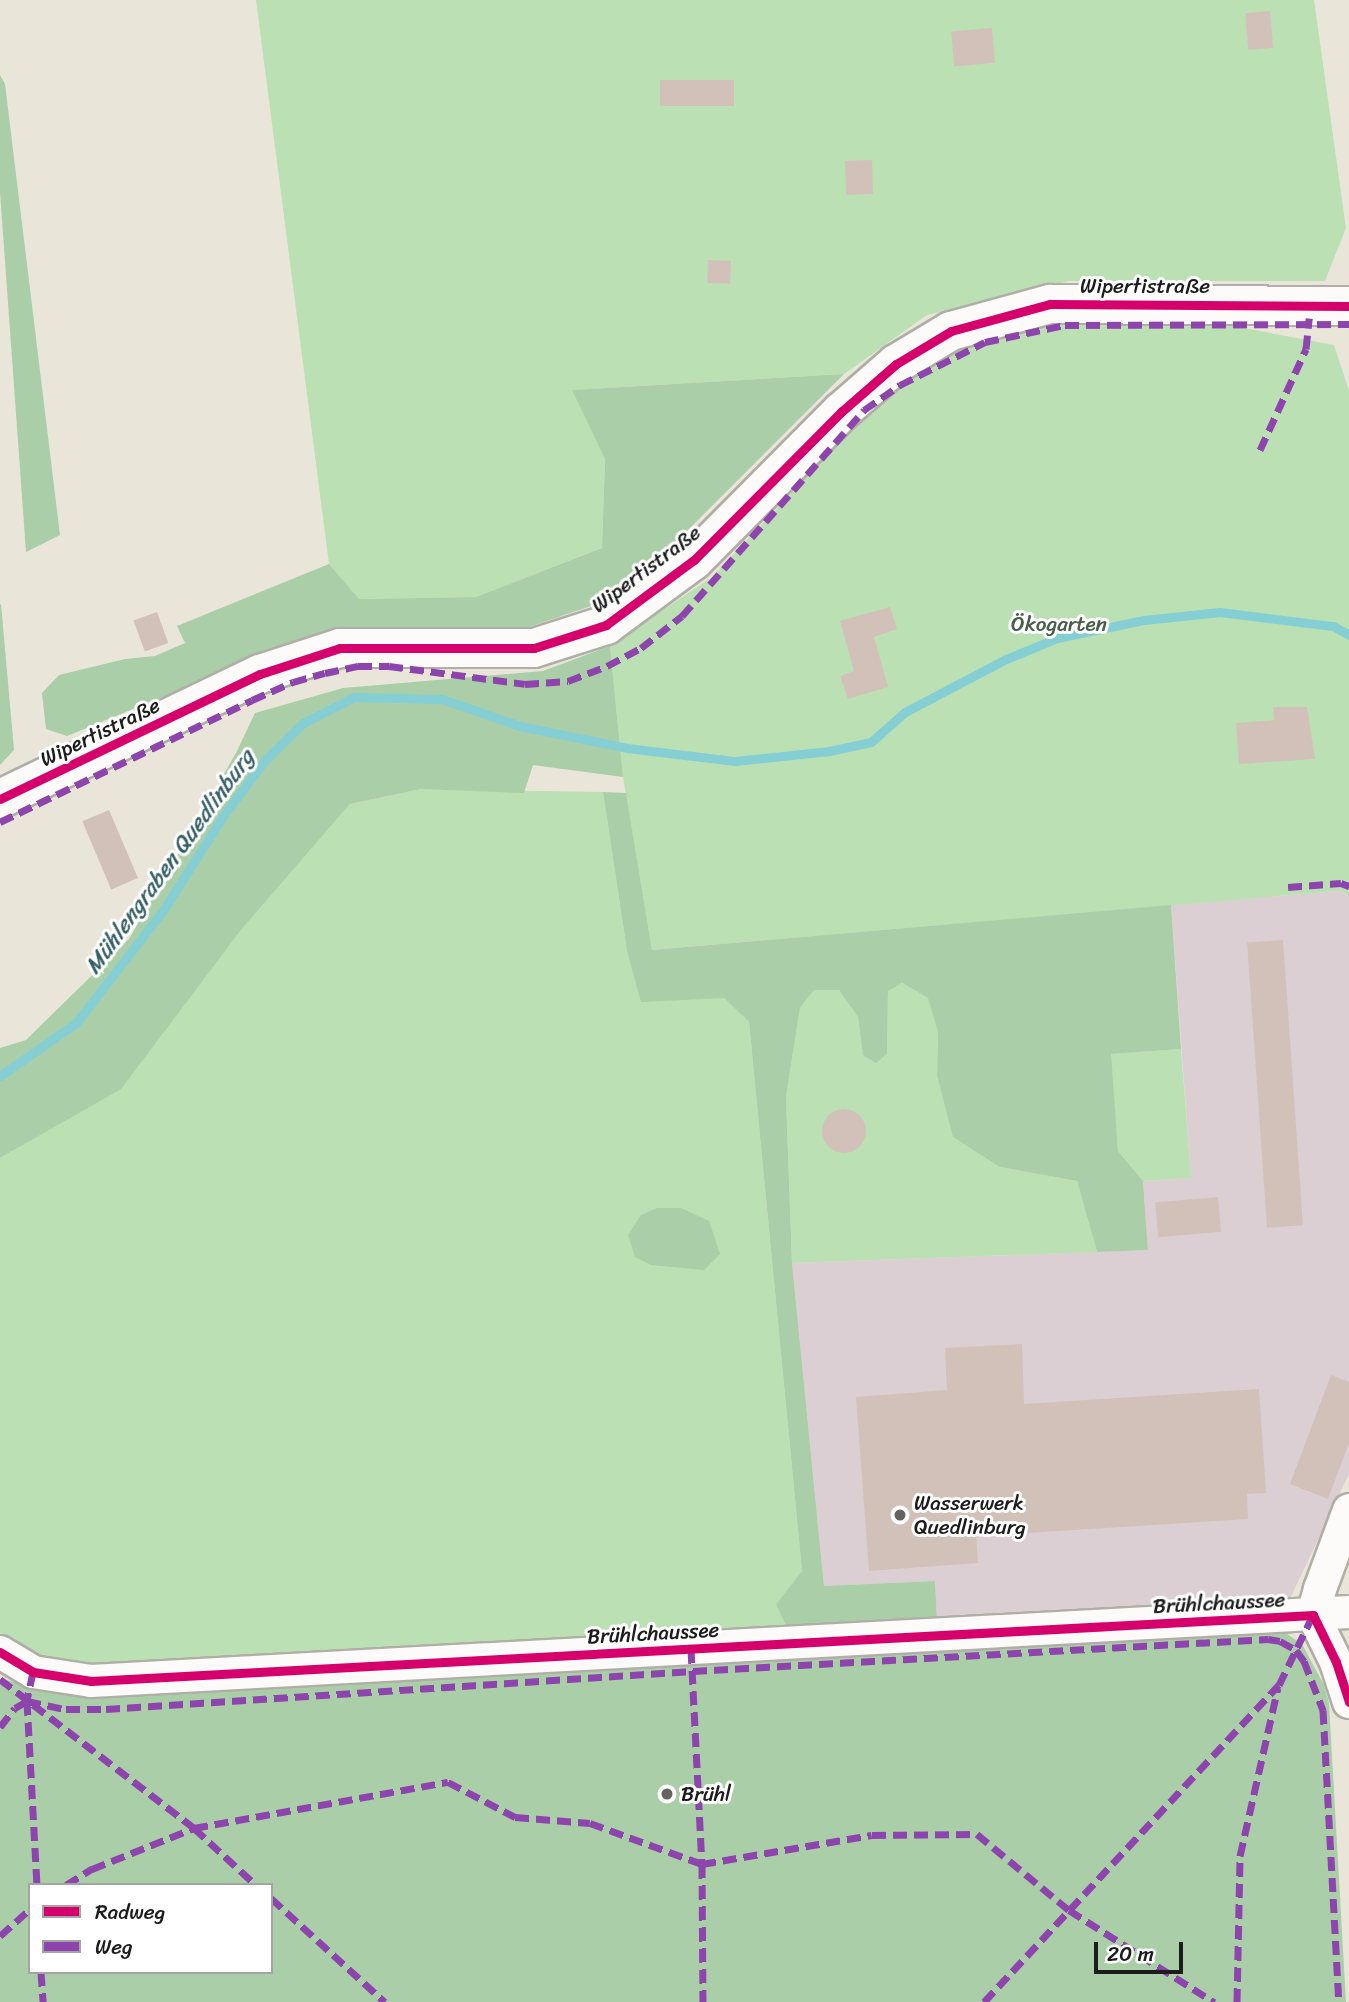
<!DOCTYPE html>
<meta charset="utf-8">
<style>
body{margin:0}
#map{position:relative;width:1349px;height:2002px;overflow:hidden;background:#e9e6d9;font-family:Sriracha,sans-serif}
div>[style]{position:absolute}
.industrial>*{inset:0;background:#dbcfd3}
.green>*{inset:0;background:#bae0b4}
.forest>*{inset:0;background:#aacea7}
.stream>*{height:9px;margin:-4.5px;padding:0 4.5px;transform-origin:4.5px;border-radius:4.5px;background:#84ced4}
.building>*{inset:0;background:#d2c1b9;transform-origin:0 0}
.round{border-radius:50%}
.roads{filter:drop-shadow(2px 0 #b0aea6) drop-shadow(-2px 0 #b0aea6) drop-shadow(0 2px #b0aea6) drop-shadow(0 -2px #b0aea6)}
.minor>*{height:32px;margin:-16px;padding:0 16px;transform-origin:16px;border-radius:16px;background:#fcfbf9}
.tertiary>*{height:38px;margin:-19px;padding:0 19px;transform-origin:19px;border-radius:19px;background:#fcfbf9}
.quiet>*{height:7px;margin-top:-3.5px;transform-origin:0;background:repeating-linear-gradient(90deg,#8e44ad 0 14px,transparent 0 21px)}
.cycleway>*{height:9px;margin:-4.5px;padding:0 4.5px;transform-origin:4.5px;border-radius:4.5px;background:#d6006c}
.dots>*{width:19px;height:19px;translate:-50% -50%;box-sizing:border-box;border:4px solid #fff;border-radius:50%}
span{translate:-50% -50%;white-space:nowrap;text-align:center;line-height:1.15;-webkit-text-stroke:6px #fff;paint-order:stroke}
.street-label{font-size:21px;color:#1c1c1c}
.park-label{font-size:21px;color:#465f46}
.poi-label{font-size:21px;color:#1c1c1c}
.left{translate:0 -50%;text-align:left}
.water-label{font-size:23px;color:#345f65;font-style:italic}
.legend{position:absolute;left:28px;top:1883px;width:245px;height:91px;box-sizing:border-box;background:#fff;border:2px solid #a4a4a4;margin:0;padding:9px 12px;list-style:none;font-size:21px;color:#1c1c1c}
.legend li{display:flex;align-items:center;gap:14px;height:35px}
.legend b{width:35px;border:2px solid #a4a4a4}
.scale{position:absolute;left:1094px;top:1942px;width:89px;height:32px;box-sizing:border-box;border:4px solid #1c1c1c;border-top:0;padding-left:9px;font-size:21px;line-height:24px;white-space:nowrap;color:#1c1c1c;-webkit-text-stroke:5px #fff;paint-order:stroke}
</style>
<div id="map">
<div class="industrial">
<div style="clip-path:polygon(1338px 891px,1349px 894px,1349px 1474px,1287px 1605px,937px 1619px,935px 1581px,824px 1586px,792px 1263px,1148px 1250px,1143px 1181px,1191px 1178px,1171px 905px)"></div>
</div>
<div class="green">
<div style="clip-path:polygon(256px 0,1314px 0,1346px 228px,1325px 281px,1069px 281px,927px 315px,844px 374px,573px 390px,605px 459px,602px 548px,476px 597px,359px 599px,329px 564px)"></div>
<div style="clip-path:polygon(1170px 314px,1334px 345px,1349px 391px,1349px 894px,1338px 891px,652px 950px,623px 777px,610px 646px,712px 577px,807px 477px,842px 431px,895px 382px,954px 344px,1035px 322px)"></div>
<div style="clip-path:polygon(421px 789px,603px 792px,627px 951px,724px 998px,749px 1022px,802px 1571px,776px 1604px,786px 1626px,588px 1643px,84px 1670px,52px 1663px,25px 1650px,0 1633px,0 1158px,121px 1088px,241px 930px,350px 804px)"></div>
<div style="clip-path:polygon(901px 983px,929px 998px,938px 1032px,937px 1075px,1000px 1167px,1077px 1181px,1097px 1252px,792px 1263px,786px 1097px,800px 1008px,814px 990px,839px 990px,858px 1017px,863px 1054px,887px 1054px,888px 991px)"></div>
<div style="clip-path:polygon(1181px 1049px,1191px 1178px,1143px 1181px,1118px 1151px,1110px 1054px)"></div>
</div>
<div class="forest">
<div style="clip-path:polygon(0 75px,5px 84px,60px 535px,26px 552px,0 192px)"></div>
<div style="clip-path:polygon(844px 374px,686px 532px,642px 572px,597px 604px,526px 628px,417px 634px,250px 661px,67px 736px,46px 729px,42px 693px,59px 675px,125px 659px,155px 656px,185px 643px,177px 626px,329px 564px,359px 599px,476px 597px,602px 548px,605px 459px,572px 390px)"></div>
<div style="clip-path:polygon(1px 604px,14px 750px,0 765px,0 605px)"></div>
<div style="clip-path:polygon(610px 646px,623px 777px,533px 765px,524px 793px,421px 789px,350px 804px,241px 930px,121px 1089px,0 1158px,0 1048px,26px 1040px,129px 939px,236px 753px,255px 713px,343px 688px,543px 671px)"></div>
<div style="clip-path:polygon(603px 792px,626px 793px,652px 950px,1171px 905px,1181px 1049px,1111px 1054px,1118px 1151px,1143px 1181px,1148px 1250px,1097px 1252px,1077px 1181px,1000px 1167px,953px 1137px,937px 1075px,938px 1032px,928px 998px,902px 983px,888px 991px,887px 1054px,876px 1063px,863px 1055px,858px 1017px,839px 990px,814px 990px,800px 1008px,786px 1097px,792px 1263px,824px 1586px,935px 1581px,937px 1619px,786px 1626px,776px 1604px,802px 1571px,749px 1022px,724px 998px,641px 1002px,627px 951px)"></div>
<div style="clip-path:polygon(657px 1208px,681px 1208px,709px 1221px,720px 1254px,704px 1270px,651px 1265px,635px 1257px,628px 1235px,641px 1215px)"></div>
<div style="clip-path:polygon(evenodd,1273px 1629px,1284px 1632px,1302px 1644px,1324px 1685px,1329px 1703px,1346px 2002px,0 2002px,0 1682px,3px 1679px,39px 1689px,91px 1693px,1273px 1629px,30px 1885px,271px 1885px,271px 1972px,30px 1972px,30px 1885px)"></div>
</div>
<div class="stream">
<div style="left:0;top:1076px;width:93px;rotate:-34.9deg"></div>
<div style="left:76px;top:1023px;width:144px;rotate:-52.3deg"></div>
<div style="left:164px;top:909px;width:110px;rotate:-57.6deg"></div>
<div style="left:223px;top:816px;width:70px;rotate:-53.1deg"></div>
<div style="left:265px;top:760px;width:53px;rotate:-44.2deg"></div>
<div style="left:303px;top:723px;width:57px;rotate:-27deg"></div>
<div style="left:354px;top:697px;width:88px;rotate:1.3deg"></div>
<div style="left:442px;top:699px;width:83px;rotate:19.1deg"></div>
<div style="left:520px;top:726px;width:109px;rotate:11.6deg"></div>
<div style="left:627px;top:748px;width:109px;rotate:6.9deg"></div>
<div style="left:735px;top:761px;width:95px;rotate:-6.1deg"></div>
<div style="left:829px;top:751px;width:43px;rotate:-12.1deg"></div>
<div style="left:871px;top:742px;width:45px;rotate:-41.4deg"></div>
<div style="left:905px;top:712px;width:114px;rotate:-27.7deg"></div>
<div style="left:1006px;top:659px;width:55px;rotate:-22.4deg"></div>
<div style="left:1057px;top:638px;width:89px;rotate:-11.7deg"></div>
<div style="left:1144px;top:620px;width:76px;rotate:-6deg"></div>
<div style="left:1220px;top:612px;width:114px;rotate:7.1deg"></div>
<div style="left:1333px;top:626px;width:18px;rotate:29deg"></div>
</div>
<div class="building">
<div style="left:1270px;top:11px;width:37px;height:25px;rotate:85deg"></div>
<div style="left:992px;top:28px;width:35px;height:41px;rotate:85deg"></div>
<div style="left:660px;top:80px;width:74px;height:26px"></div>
<div style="left:872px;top:160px;width:34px;height:27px;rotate:88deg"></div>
<div style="left:708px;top:260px;width:23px;height:23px;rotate:2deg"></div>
<div style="clip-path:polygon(890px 607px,897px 629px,874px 637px,888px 687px,848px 699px,840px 676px,854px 671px,840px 621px)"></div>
<div style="left:157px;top:612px;width:33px;height:25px;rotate:70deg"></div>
<div style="clip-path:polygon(1273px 707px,1307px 707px,1315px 759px,1239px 764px,1236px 723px,1274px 720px)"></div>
<div style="left:109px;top:810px;width:74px;height:29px;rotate:67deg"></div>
<div style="left:1283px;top:940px;width:286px;height:36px;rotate:86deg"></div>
<div class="round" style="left:822px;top:1109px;width:44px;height:44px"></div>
<div style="left:1218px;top:1197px;width:35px;height:63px;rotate:85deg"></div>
<div style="clip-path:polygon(1022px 1344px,1024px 1404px,1259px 1389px,1266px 1493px,1247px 1494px,1248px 1519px,1026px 1533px,1025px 1526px,976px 1529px,978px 1563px,869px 1571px,856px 1397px,947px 1390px,945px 1348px)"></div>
<div style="clip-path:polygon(1331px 1375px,1349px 1382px,1349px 1443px,1328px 1499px,1290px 1484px)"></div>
</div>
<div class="roads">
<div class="minor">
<div style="left:1313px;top:1615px;width:27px;rotate:-75deg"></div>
<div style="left:1320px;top:1589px;width:84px;rotate:-69.8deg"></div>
<div style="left:1313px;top:1615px;width:52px;rotate:63.9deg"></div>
<div style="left:1336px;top:1662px;width:42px;rotate:72deg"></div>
<div style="left:0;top:1652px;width:39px;rotate:31deg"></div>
<div style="left:33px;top:1672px;width:59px;rotate:8.8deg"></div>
<div style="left:91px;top:1681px;width:1260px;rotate:-3.14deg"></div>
</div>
<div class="tertiary">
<div style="left:0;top:799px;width:288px;rotate:-25.7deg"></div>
<div style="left:260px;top:674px;width:84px;rotate:-18deg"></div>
<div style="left:340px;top:648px;width:194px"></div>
<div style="left:534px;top:648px;width:76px;rotate:-17.7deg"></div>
<div style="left:606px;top:625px;width:109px;rotate:-36.5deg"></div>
<div style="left:694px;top:560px;width:209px;rotate:-45.2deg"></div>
<div style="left:841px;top:412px;width:73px;rotate:-41.1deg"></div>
<div style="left:896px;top:364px;width:64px;rotate:-31deg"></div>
<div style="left:951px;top:331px;width:103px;rotate:-15.3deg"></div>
<div style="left:1050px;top:304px;width:299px;rotate:0.4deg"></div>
</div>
</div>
<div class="quiet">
<div style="left:1260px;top:450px;width:111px;rotate:-65.5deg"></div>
<div style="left:1306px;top:349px;width:31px;rotate:-84deg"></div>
<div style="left:0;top:822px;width:280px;rotate:-25.8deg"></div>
<div style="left:252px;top:700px;width:45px;rotate:-23.7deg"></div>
<div style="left:293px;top:682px;width:33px;rotate:-16deg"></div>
<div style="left:325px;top:673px;width:34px;rotate:-12deg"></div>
<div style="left:358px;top:666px;width:31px"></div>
<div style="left:389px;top:666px;width:137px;rotate:7.5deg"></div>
<div style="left:525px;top:684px;width:43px;rotate:-4deg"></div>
<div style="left:568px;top:681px;width:42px;rotate:-21deg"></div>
<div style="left:607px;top:666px;width:38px;rotate:-28deg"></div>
<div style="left:641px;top:648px;width:52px;rotate:-38deg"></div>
<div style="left:682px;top:616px;width:275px;rotate:-48.5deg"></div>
<div style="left:864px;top:410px;width:44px;rotate:-34.8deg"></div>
<div style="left:900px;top:385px;width:95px;rotate:-26.8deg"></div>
<div style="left:985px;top:342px;width:82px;rotate:-12deg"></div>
<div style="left:1065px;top:325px;width:284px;rotate:-0.2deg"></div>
<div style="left:1288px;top:887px;width:53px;rotate:-4.3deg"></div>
<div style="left:1341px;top:883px;width:9px;rotate:21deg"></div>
<div style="left:691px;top:1649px;width:215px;rotate:87.1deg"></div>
<div style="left:702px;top:1864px;width:138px;rotate:89.6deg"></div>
<div style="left:33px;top:1672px;width:30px;rotate:102deg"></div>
<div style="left:27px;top:1701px;width:184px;rotate:86.9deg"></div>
<div style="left:0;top:1679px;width:245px;rotate:37.5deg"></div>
<div style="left:194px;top:1828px;width:84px;rotate:42.6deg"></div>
<div style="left:0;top:1727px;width:24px;rotate:-52deg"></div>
<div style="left:15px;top:1708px;width:14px;rotate:-30deg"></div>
<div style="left:27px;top:1701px;width:40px;rotate:12deg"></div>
<div style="left:66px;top:1709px;width:40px"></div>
<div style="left:106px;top:1709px;width:588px;rotate:-3.7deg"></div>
<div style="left:693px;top:1671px;width:576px;rotate:-3.19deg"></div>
<div style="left:1268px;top:1639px;width:12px;rotate:9deg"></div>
<div style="left:1280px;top:1641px;width:18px;rotate:29deg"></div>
<div style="left:1296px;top:1650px;width:14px;rotate:54deg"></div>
<div style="left:1304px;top:1661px;width:53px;rotate:68.8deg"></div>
<div style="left:1323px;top:1710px;width:292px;rotate:86.9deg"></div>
<div style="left:66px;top:1885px;width:31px;rotate:-32deg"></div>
<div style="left:92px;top:1869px;width:110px;rotate:-21.9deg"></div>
<div style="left:194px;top:1828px;width:258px;rotate:-10.3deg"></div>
<div style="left:448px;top:1782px;width:76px;rotate:27.6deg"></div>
<div style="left:515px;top:1817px;width:75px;rotate:4.6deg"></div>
<div style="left:590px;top:1823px;width:119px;rotate:20.1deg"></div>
<div style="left:702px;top:1864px;width:172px;rotate:-9.7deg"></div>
<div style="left:872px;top:1835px;width:105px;rotate:-0.5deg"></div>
<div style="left:977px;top:1834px;width:119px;rotate:39.6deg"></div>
<div style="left:1069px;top:1910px;width:172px;rotate:32.4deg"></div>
<div style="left:271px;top:1898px;width:154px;rotate:42.4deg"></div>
<div style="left:0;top:1936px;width:40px;rotate:-42deg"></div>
<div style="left:41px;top:1972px;width:30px;rotate:86deg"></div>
<div style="left:984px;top:2002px;width:433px;rotate:-47.1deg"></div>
<div style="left:1279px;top:1685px;width:78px;rotate:-64.1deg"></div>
<div style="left:1237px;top:2002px;width:146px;rotate:-88.8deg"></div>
<div style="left:1240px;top:1856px;width:172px;rotate:-77.3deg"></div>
</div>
<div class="cycleway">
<div style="left:0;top:799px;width:288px;rotate:-25.7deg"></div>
<div style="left:260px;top:674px;width:84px;rotate:-18deg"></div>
<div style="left:340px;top:648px;width:194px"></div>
<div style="left:534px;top:648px;width:76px;rotate:-17.7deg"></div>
<div style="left:606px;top:625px;width:109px;rotate:-36.5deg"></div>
<div style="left:694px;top:560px;width:209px;rotate:-45.2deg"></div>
<div style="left:841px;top:412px;width:73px;rotate:-41.1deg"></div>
<div style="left:896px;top:364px;width:64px;rotate:-31deg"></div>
<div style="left:951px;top:331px;width:103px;rotate:-15.3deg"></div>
<div style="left:1050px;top:304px;width:299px;rotate:0.4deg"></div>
<div style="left:0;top:1652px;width:39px;rotate:31deg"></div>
<div style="left:33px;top:1672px;width:59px;rotate:8.8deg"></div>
<div style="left:91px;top:1681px;width:1224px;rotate:-3.09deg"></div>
<div style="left:1313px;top:1615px;width:52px;rotate:63.9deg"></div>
<div style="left:1336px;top:1662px;width:42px;rotate:72deg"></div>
</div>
<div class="dots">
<div style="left:900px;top:1515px;background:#64635e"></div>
<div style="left:667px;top:1794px;background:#64635e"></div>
</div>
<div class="street-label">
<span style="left:1145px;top:286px">Wipertistraße</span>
<span style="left:646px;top:569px;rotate:-37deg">Wipertistraße</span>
<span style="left:100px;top:732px;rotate:-26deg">Wipertistraße</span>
<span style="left:1219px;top:1603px;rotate:-3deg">Brühlchaussee</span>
<span style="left:653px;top:1633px;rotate:-3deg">Brühlchaussee</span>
</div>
<div class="park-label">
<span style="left:1059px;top:624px">Ökogarten</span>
</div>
<div class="poi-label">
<span class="left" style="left:914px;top:1515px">Wasserwerk<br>Quedlinburg</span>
<span class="left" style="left:681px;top:1794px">Brühl</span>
</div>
<div class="water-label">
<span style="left:170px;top:862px;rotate:-54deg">Mühlengraben Quedlinburg</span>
</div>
<ul class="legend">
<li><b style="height:9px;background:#d6006c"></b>Radweg</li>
<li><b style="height:9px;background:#8e44ad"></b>Weg</li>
</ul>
<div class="scale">20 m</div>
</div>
